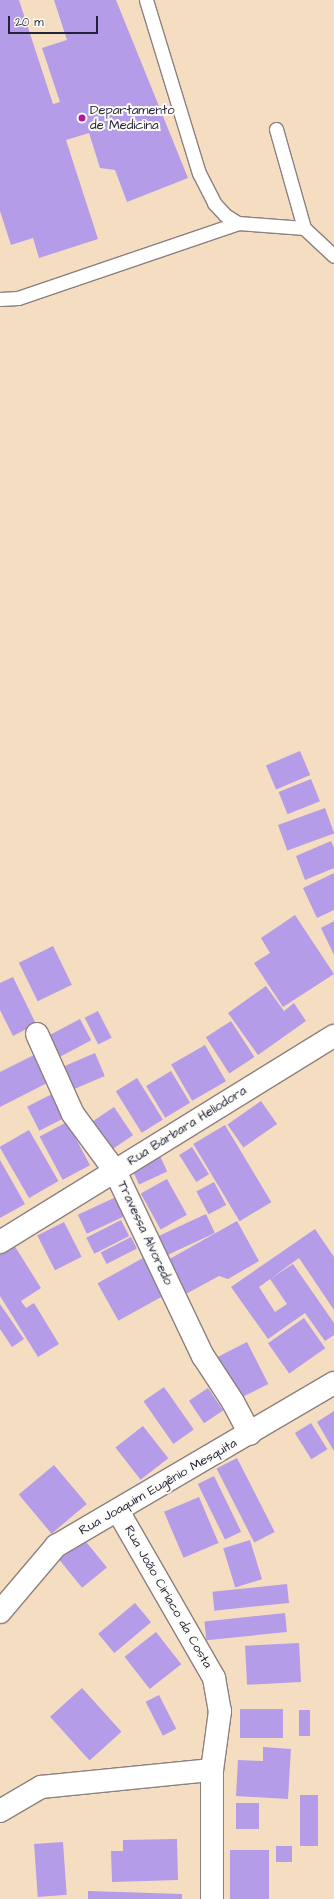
<!DOCTYPE html>
<meta charset="utf-8">
<style>
body{margin:0}
#map{position:relative;width:334px;height:1899px;overflow:hidden;background:#f5ddc2;font-family:"Architects Daughter",sans-serif}
div>[style]{position:absolute}
.building>*{inset:0;background:#b49ce8;transform-origin:0 0}
.roads{filter:drop-shadow(1px 0 #8c807e) drop-shadow(-1px 0 #8c807e) drop-shadow(0 1px #8c807e) drop-shadow(0 -1px #8c807e)}
.lane>*{height:13px;margin:-6.5px;padding:0 6.5px;transform-origin:6.5px;border-radius:6.5px;background:#fff}
.street>*{height:22px;margin:-11px;padding:0 11px;transform-origin:11px;border-radius:11px;background:#fff}
.dots>*{width:11px;height:11px;translate:-50% -50%;box-sizing:border-box;border:2px solid #fdfcf7;border-radius:50%}
span{translate:-50% -50%;white-space:nowrap;text-align:center;line-height:1.15;-webkit-text-stroke:4px #fdfcf7;paint-order:stroke}
.poi-label{font-size:13px;color:#22223b}
.left{translate:0 -50%;text-align:left}
.street-label{font-size:13px;color:#22223b}
.scale{position:absolute;left:8px;top:16px;width:90px;height:18px;box-sizing:border-box;border:2px solid #22223b;border-top:0;padding-left:5px;font-size:12px;line-height:14px;white-space:nowrap;color:#22223b;-webkit-text-stroke:3px #fdfcf7;paint-order:stroke}
</style>
<div id="map">
<div class="building">
<div style="clip-path:polygon(0 0,19px 0,53px 104px,60px 102px,42px 48px,67px 40px,54px 0,116px 0,188px 178px,127px 202px,115px 170px,100px 168px,89px 133px,66px 140px,98px 239px,39px 258px,33px 238px,11px 245px,0 211px)"></div>
<div style="left:300px;top:751px;width:26px;height:37px;rotate:67deg"></div>
<div style="left:311px;top:779px;width:24px;height:35px;rotate:68deg"></div>
<div style="left:325px;top:808px;width:27px;height:50px;rotate:70deg"></div>
<div style="clip-path:polygon(331px 841px,334px 848px,334px 868px,305px 880px,296px 856px)"></div>
<div style="clip-path:polygon(334px 873px,334px 910px,317px 918px,303px 888px)"></div>
<div style="clip-path:polygon(295px 915px,334px 974px,283px 1007px,254px 963px,270px 953px,261px 938px)"></div>
<div style="clip-path:polygon(334px 921px,334px 955px,321px 928px)"></div>
<div style="left:53px;top:946px;width:43px;height:38px;rotate:64deg"></div>
<div style="clip-path:polygon(13px 977px,36px 1024px,13px 1036px,0 1010px,0 983px)"></div>
<div style="clip-path:polygon(266px 986px,284px 1011px,294px 1003px,306px 1021px,258px 1055px,228px 1013px)"></div>
<div style="left:98px;top:1011px;width:30px;height:15px;rotate:63deg"></div>
<div style="left:80px;top:1019px;width:24px;height:38px;rotate:62deg"></div>
<div style="left:231px;top:1021px;width:43px;height:30px;rotate:57deg"></div>
<div style="left:205px;top:1045px;width:42px;height:39px;rotate:60deg"></div>
<div style="left:95px;top:1053px;width:25px;height:33px;rotate:67deg"></div>
<div style="clip-path:polygon(36px 1054px,49px 1082px,0 1107px,0 1072px)"></div>
<div style="left:171px;top:1071px;width:37px;height:29px;rotate:59deg"></div>
<div style="left:137px;top:1078px;width:49px;height:25px;rotate:58deg"></div>
<div style="left:52px;top:1094px;width:27px;height:28px;rotate:63deg"></div>
<div style="left:261px;top:1101px;width:28px;height:41px;rotate:55deg"></div>
<div style="left:114px;top:1107px;width:34px;height:26px;rotate:56deg"></div>
<div style="left:67px;top:1122px;width:49px;height:31px;rotate:62deg"></div>
<div style="left:225px;top:1125px;width:90px;height:37px;rotate:59deg"></div>
<div style="left:29px;top:1130px;width:59px;height:34px;rotate:60deg"></div>
<div style="left:192px;top:1147px;width:32px;height:15px;rotate:58deg"></div>
<div style="left:160px;top:1156px;width:17px;height:31px;rotate:65deg"></div>
<div style="clip-path:polygon(0 1160px,25px 1204px,0 1218px)"></div>
<div style="left:167px;top:1179px;width:41px;height:30px;rotate:61deg"></div>
<div style="left:214px;top:1182px;width:26px;height:20px;rotate:62deg"></div>
<div style="left:116px;top:1197px;width:21px;height:42px;rotate:65deg"></div>
<div style="left:206px;top:1214px;width:21px;height:54px;rotate:65deg"></div>
<div style="left:121px;top:1220px;width:18px;height:39px;rotate:63deg"></div>
<div style="clip-path:polygon(237px 1221px,259px 1261px,228px 1279px,219px 1276px,184px 1295px,166px 1261px)"></div>
<div style="left:64px;top:1222px;width:39px;height:30px;rotate:63deg"></div>
<div style="clip-path:polygon(315px 1229px,334px 1257px,334px 1310px,299px 1258px,259px 1287px,275px 1312px,287px 1304px,270px 1279px,293px 1264px,334px 1323px,334px 1335px,325px 1341px,305px 1313px,268px 1339px,231px 1287px)"></div>
<div style="left:131px;top:1237px;width:13px;height:34px;rotate:63deg"></div>
<div style="clip-path:polygon(14px 1245px,41px 1288px,21px 1301px,26px 1308px,34px 1303px,59px 1344px,38px 1357px,0 1296px,0 1254px)"></div>
<div style="left:143px;top:1258px;width:43px;height:52px;rotate:61deg"></div>
<div style="clip-path:polygon(0 1304px,24px 1339px,12px 1347px,0 1329px)"></div>
<div style="left:304px;top:1318px;width:37px;height:44px;rotate:55deg"></div>
<div style="left:247px;top:1342px;width:47px;height:33px;rotate:63deg"></div>
<div style="left:164px;top:1387px;width:52px;height:25px;rotate:55deg"></div>
<div style="left:208px;top:1388px;width:27px;height:23px;rotate:56deg"></div>
<div style="clip-path:polygon(334px 1411px,334px 1451px,317px 1422px)"></div>
<div style="left:311px;top:1423px;width:31px;height:19px;rotate:58deg"></div>
<div style="left:143px;top:1426px;width:41px;height:35px;rotate:52deg"></div>
<div style="left:237px;top:1458px;width:83px;height:23px;rotate:63deg"></div>
<div style="left:54px;top:1465px;width:51px;height:46px;rotate:50deg"></div>
<div style="left:214px;top:1476px;width:62px;height:18px;rotate:64deg"></div>
<div style="left:199px;top:1497px;width:50px;height:38px;rotate:67deg"></div>
<div style="left:83px;top:1538px;width:38px;height:32px;rotate:51deg"></div>
<div style="left:250px;top:1540px;width:41px;height:28px;rotate:73deg"></div>
<div style="left:287px;top:1584px;width:19px;height:75px;rotate:84deg"></div>
<div style="left:135px;top:1603px;width:25px;height:48px;rotate:50deg"></div>
<div style="left:285px;top:1613px;width:19px;height:81px;rotate:84deg"></div>
<div style="left:156px;top:1632px;width:41px;height:40px;rotate:52deg"></div>
<div style="left:299px;top:1643px;width:39px;height:54px;rotate:87deg"></div>
<div style="left:82px;top:1688px;width:59px;height:43px;rotate:48deg"></div>
<div style="left:159px;top:1695px;width:38px;height:15px;rotate:63deg"></div>
<div style="left:283px;top:1709px;width:29px;height:43px;rotate:90deg"></div>
<div style="left:299px;top:1710px;width:11px;height:26px"></div>
<div style="clip-path:polygon(263px 1747px,291px 1749px,288px 1799px,236px 1796px,238px 1760px,263px 1761px)"></div>
<div style="left:300px;top:1795px;width:18px;height:51px"></div>
<div style="left:236px;top:1803px;width:23px;height:26px"></div>
<div style="clip-path:polygon(177px 1839px,178px 1880px,112px 1882px,111px 1851px,123px 1851px,123px 1840px)"></div>
<div style="left:63px;top:1842px;width:53px;height:29px;rotate:86deg"></div>
<div style="left:292px;top:1846px;width:16px;height:16px;rotate:90deg"></div>
<div style="left:230px;top:1850px;width:39px;height:49px"></div>
<div style="clip-path:polygon(88px 1891px,182px 1894px,182px 1899px,88px 1899px)"></div>
</div>
<div class="roads">
<div class="lane">
<div style="left:146px;top:0;width:181px;rotate:73deg"></div>
<div style="left:199px;top:173px;width:34px;rotate:63deg"></div>
<div style="left:214px;top:203px;width:16px;rotate:47deg"></div>
<div style="left:225px;top:215px;width:15px;rotate:32deg"></div>
<div style="left:238px;top:223px;width:66px;rotate:4.3deg"></div>
<div style="left:304px;top:228px;width:41px;rotate:43deg"></div>
<div style="left:276px;top:129px;width:103px;rotate:74.2deg"></div>
<div style="left:0;top:299px;width:18px;rotate:-3deg"></div>
<div style="left:18px;top:298px;width:232px;rotate:-18.8deg"></div>
</div>
<div class="street">
<div style="left:37px;top:1034px;width:88px;rotate:65.8deg"></div>
<div style="left:73px;top:1114px;width:71px;rotate:53.6deg"></div>
<div style="left:115px;top:1171px;width:205px;rotate:64.6deg"></div>
<div style="left:203px;top:1356px;width:55px;rotate:56.9deg"></div>
<div style="left:233px;top:1402px;width:36px;rotate:62deg"></div>
<div style="left:0;top:1242px;width:392px;rotate:-31.7deg"></div>
<div style="left:118px;top:1511px;width:193px;rotate:60.1deg"></div>
<div style="left:214px;top:1678px;width:34px;rotate:80deg"></div>
<div style="left:220px;top:1711px;width:60px;rotate:97.7deg"></div>
<div style="left:212px;top:1770px;width:129px;rotate:90deg"></div>
<div style="left:0;top:1612px;width:87px;rotate:-49.7deg"></div>
<div style="left:56px;top:1546px;width:322px;rotate:-30.4deg"></div>
<div style="left:0;top:1811px;width:48px;rotate:-30.3deg"></div>
<div style="left:41px;top:1787px;width:172px;rotate:-5.7deg"></div>
</div>
</div>
<div class="dots">
<div style="left:82px;top:118px;background:#b5179e"></div>
</div>
<div class="poi-label">
<span class="left" style="left:90px;top:118px">Departamento<br>de Medicina</span>
</div>
<div class="street-label">
<span style="left:187px;top:1126px;rotate:-32deg">Rua Bárbara Heliodora</span>
<span style="left:145px;top:1233px;rotate:65deg">Travessa Alvoredo</span>
<span style="left:158px;top:1487px;rotate:-30deg">Rua Joaquim Eugênio Mesquita</span>
<span style="left:168px;top:1597px;rotate:60deg">Rua João Ciríaco da Costa</span>
</div>
<div class="scale">20 m</div>
</div>
